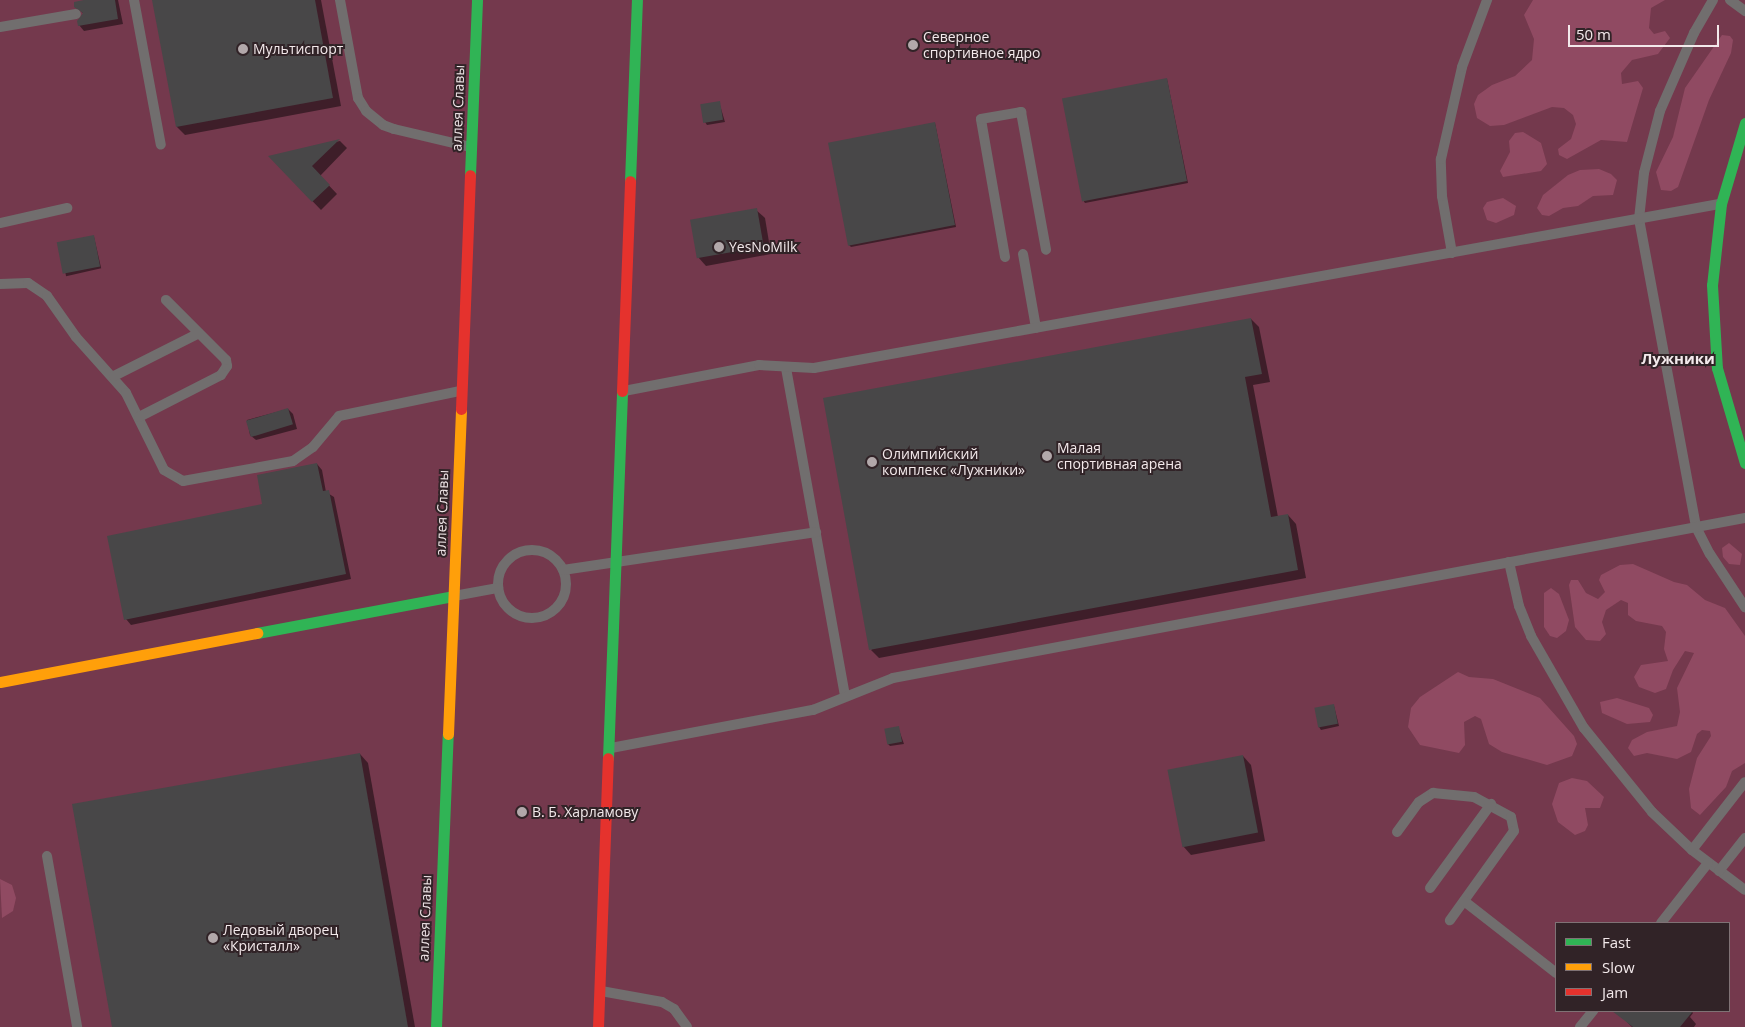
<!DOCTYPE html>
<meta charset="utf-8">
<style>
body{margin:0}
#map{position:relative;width:1745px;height:1027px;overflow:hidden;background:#383032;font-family:"Open Sans",sans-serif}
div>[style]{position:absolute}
.green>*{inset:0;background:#74394d}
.forest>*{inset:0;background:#904a62}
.shadow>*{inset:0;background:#0007;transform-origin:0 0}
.building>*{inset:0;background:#484748;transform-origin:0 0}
.lane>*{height:10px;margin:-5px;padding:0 5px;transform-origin:5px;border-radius:5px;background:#716e6e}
.lane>.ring{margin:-5px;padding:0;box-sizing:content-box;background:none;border:10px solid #716e6e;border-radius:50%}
.fast>*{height:11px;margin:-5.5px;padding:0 5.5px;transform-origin:5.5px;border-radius:5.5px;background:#30b455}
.slow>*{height:11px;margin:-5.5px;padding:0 5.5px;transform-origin:5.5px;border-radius:5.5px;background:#ff9f0a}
.jam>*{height:11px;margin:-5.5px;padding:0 5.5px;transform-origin:5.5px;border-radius:5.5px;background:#e5322d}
.dots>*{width:14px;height:14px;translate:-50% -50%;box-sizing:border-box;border:2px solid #312327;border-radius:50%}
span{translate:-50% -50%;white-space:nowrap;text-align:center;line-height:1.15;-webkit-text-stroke:4px #312327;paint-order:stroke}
.poi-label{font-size:14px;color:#f3e9eb}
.left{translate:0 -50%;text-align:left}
.street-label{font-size:14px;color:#f3e9eb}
.neighbourhood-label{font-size:15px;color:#f3e9eb;font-weight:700}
.legend{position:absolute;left:1555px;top:922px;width:175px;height:90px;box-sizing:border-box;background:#312327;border:1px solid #7f7275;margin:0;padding:6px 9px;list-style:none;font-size:15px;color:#f3e9eb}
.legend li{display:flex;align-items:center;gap:10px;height:25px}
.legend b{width:25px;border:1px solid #7f7275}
.scale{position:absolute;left:1568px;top:25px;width:151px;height:22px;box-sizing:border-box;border:2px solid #f3e9eb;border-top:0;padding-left:6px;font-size:15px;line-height:18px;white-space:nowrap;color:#f3e9eb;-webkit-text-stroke:4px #312327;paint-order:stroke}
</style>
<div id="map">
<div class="green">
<div style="clip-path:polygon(evenodd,0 0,1745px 0,1745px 1027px,0 1027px,0 0,1556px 923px,1729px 923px,1729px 1011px,1556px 1011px,1556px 923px)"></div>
</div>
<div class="forest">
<div style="clip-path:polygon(1533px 0,1665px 0,1651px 8px,1649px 28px,1654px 34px,1665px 31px,1670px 38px,1658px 54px,1632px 60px,1621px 73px,1622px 84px,1638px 81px,1643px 88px,1627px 142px,1601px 140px,1567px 159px,1559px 155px,1558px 149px,1571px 139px,1576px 124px,1573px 115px,1564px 108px,1552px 107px,1504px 125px,1490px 126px,1477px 118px,1474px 104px,1478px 95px,1492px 85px,1515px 76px,1532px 60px,1534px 39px,1524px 15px)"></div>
<div style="clip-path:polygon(1722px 35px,1730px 36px,1733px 40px,1731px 53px,1709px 100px,1678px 187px,1671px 191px,1661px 190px,1656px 172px,1673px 137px,1685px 88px)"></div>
<div style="clip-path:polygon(1523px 132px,1541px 143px,1547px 164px,1541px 171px,1503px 177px,1500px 171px,1510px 152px,1509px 141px,1515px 133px)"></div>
<div style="clip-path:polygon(1580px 170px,1599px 169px,1611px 174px,1617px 180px,1613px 195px,1593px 196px,1578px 206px,1563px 208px,1549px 216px,1542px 215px,1537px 208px,1543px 195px,1568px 175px)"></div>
<div style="clip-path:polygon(1503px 198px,1516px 206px,1514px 215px,1496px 223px,1487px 220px,1483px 208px,1487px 202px)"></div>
<div style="clip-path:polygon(1729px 543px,1742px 554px,1740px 565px,1729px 564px,1723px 557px,1722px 548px)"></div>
<div style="clip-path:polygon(1633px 564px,1674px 582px,1687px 585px,1705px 600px,1725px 608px,1745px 636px,1745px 763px,1732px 771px,1726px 787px,1700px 815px,1691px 808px,1689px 789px,1697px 758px,1711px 736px,1710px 731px,1702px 730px,1697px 734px,1691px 752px,1677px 759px,1647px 753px,1634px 756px,1628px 748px,1632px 740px,1647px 732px,1677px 726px,1680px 712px,1677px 688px,1694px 653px,1685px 651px,1673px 670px,1666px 689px,1655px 693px,1639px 687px,1634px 677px,1641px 665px,1668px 661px,1664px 649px,1666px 632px,1662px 626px,1636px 621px,1628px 615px,1628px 603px,1621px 600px,1606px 610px,1602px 622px,1606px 634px,1600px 641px,1586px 640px,1575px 627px,1569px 585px,1571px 580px,1578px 580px,1586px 593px,1598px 599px,1605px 592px,1599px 580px,1601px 575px,1620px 565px)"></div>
<div style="clip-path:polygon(1551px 588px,1559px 594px,1569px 620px,1566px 631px,1557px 638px,1550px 636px,1544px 627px,1544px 593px)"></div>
<div style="clip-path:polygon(1458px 672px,1469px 677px,1493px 679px,1540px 698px,1574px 736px,1577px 744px,1572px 756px,1547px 765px,1502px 752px,1489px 744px,1481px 719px,1475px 716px,1464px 722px,1465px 745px,1459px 753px,1420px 745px,1408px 727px,1411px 708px,1420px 697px)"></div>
<div style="clip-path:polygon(1617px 698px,1649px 708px,1653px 715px,1650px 722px,1627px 724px,1602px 713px,1600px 702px)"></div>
<div style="clip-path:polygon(1572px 778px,1587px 781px,1604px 797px,1600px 808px,1585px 808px,1588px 825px,1585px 831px,1575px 835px,1558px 822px,1552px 804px,1559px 783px)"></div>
<div style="clip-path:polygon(0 879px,12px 885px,16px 898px,13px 911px,2px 918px)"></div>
</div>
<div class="shadow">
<div style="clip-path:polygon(92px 0,118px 0,123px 24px,84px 31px,79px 25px,84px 14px,76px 7px)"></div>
<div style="clip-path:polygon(153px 0,321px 0,341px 106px,185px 135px,177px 127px)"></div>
<div style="clip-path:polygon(1167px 79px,1188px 183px,1085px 203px,1083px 200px)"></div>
<div style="clip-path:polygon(719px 102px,725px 122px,707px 125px,705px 122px)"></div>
<div style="clip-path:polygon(935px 123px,956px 227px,851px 247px,849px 245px)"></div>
<div style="clip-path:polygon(340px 141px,347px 148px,320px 176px,337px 194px,321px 210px,270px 157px)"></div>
<div style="clip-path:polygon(756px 210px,765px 218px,771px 254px,706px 266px,698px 257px)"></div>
<div style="left:94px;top:237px;width:32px;height:36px;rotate:77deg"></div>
<div style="clip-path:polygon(1251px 319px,1259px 327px,1270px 382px,1253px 385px,1278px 517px,1288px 515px,1296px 524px,1306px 578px,879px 658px,871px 650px)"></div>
<div style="clip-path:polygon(288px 409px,293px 414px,297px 429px,256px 440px,250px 435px,247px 420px)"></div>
<div style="clip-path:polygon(317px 464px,322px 470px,326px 492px,334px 497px,351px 579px,131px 625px,126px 619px)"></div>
<div style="clip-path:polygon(1334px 706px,1339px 726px,1321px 730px,1319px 727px)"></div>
<div style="clip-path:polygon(898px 727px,904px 744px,890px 746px,888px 744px)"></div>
<div style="clip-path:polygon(360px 754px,368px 763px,415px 1027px,113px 1027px)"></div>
<div style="clip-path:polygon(1243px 756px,1251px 765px,1265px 841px,1191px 855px,1183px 846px)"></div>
<div style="clip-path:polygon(1628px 1011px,1691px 1011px,1693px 1013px,1690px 1017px,1696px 1024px,1694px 1027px,1632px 1027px,1623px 1018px)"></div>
</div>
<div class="building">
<div style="clip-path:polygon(84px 0,115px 0,118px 19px,78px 26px,77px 21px,83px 13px,74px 7px,74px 2px)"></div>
<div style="clip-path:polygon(152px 0,315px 0,333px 98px,176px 127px)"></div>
<div style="left:1167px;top:78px;width:105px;height:107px;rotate:79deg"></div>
<div style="left:720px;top:101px;width:19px;height:20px;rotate:81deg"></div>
<div style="left:935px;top:122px;width:105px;height:109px;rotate:79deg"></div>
<div style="clip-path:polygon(340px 139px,312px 166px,330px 185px,312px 202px,268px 156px)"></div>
<div style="left:757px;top:208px;width:39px;height:68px;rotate:80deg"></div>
<div style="left:94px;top:235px;width:32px;height:38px;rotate:79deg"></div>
<div style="clip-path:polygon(1251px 318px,1262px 374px,1245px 377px,1271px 517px,1288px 514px,1298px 570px,869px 650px,823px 398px)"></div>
<div style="left:288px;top:408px;width:17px;height:44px;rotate:73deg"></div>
<div style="clip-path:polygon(317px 463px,323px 491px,329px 490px,346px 574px,124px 620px,107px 536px,262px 504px,257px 475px)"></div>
<div style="left:1334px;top:704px;width:20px;height:20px;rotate:79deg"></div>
<div style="left:899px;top:726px;width:16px;height:15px;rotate:79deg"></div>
<div style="clip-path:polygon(360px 753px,408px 1027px,112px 1027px,72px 804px)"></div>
<div style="left:1243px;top:755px;width:79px;height:77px;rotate:79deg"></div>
<div style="clip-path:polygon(1612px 1011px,1693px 1011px,1680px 1027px,1633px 1027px)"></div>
</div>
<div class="lane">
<div style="left:134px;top:0;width:147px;rotate:79.5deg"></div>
<div style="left:340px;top:0;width:100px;rotate:79.6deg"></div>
<div style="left:358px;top:98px;width:15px;rotate:58deg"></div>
<div style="left:366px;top:111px;width:22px;rotate:39deg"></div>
<div style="left:383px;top:125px;width:12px;rotate:20deg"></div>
<div style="left:394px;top:129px;width:78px;rotate:13.3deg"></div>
<div style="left:1713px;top:0;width:38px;rotate:120deg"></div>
<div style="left:1694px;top:33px;width:85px;rotate:113.6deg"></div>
<div style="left:1660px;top:111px;width:64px;rotate:104.5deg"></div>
<div style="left:1644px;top:173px;width:46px;rotate:96.2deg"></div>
<div style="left:1639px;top:219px;width:313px;rotate:79.5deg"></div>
<div style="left:1696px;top:527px;width:30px;rotate:63deg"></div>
<div style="left:1710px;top:554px;width:64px;rotate:56.6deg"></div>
<div style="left:1730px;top:0;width:19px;rotate:36deg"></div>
<div style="left:0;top:27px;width:77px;rotate:-9.7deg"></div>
<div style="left:0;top:223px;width:69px;rotate:-12.6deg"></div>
<div style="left:1452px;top:253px;width:58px;rotate:-100deg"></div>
<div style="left:1442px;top:196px;width:37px;rotate:-92deg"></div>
<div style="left:1441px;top:159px;width:94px;rotate:-77.1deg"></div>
<div style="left:1462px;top:67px;width:72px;rotate:-69.5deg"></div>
<div style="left:1023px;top:254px;width:75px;rotate:80deg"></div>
<div style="left:1005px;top:257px;width:140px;rotate:-99.9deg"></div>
<div style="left:981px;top:119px;width:41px;rotate:-9.9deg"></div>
<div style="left:1021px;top:112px;width:140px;rotate:79.7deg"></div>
<div style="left:0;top:284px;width:28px;rotate:-2deg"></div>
<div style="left:28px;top:283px;width:23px;rotate:34deg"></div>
<div style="left:47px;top:296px;width:50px;rotate:54.7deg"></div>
<div style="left:76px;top:337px;width:75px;rotate:48.2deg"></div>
<div style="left:126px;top:393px;width:86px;rotate:63.7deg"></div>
<div style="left:164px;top:470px;width:22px;rotate:30deg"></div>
<div style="left:183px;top:481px;width:112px;rotate:-10.3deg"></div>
<div style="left:293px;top:461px;width:24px;rotate:-35deg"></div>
<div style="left:313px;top:447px;width:40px;rotate:-50deg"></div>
<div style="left:339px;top:416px;width:124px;rotate:-11.7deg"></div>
<div style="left:786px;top:368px;width:333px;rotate:79.8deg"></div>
<div style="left:114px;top:376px;width:95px;rotate:-26.8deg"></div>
<div style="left:624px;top:391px;width:137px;rotate:-10.9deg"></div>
<div style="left:759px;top:365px;width:55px;rotate:3.1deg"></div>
<div style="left:814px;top:368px;width:920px;rotate:-10.27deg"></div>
<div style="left:139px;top:417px;width:92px;rotate:-27.1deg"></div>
<div style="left:221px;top:375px;width:11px;rotate:-56deg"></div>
<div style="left:227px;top:366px;width:6px;rotate:-99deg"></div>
<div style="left:226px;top:360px;width:85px;rotate:-135deg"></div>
<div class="ring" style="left:498px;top:550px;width:58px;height:58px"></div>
<div style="left:1509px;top:562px;width:45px;rotate:77.2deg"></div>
<div style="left:1519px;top:606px;width:32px;rotate:68deg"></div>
<div style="left:1531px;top:636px;width:106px;rotate:60.1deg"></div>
<div style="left:1584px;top:728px;width:108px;rotate:51deg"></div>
<div style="left:1652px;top:812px;width:55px;rotate:43.5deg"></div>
<div style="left:1692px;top:850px;width:66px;rotate:37deg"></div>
<div style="left:563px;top:570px;width:256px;rotate:-8.5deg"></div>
<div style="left:454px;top:596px;width:45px;rotate:-10.3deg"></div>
<div style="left:611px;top:748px;width:206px;rotate:-10.7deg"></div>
<div style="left:813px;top:710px;width:86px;rotate:-21.8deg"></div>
<div style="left:893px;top:678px;width:867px;rotate:-10.64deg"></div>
<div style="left:1397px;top:832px;width:37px;rotate:-54deg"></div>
<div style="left:1419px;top:802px;width:17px;rotate:-33deg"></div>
<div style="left:1433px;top:793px;width:41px;rotate:5.6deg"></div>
<div style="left:1474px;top:797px;width:42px;rotate:28.4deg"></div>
<div style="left:1511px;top:817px;width:14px;rotate:78deg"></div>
<div style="left:1514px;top:831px;width:110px;rotate:125.7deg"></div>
<div style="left:1692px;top:850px;width:86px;rotate:-52.1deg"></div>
<div style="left:47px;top:856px;width:174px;rotate:80deg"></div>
<div style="left:1719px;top:871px;width:42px;rotate:-51.8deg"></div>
<div style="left:1430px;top:888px;width:104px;rotate:-54deg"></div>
<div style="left:1464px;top:901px;width:117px;rotate:38deg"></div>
<div style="left:1661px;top:923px;width:76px;rotate:-51.9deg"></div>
<div style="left:601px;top:991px;width:62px;rotate:10.2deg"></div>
<div style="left:662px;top:1002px;width:14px;rotate:30deg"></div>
<div style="left:674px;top:1009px;width:22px;rotate:54deg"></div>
<div style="left:1580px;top:1027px;width:21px;rotate:-51deg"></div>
</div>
<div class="fast">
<div style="left:1745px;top:123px;width:84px;rotate:106.5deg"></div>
<div style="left:1721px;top:204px;width:81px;rotate:96.3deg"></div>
<div style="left:1712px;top:285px;width:83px;rotate:86.6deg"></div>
<div style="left:1717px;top:368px;width:99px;rotate:73.6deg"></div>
<div style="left:470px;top:175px;width:175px;rotate:-87.7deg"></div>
<div style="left:630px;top:181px;width:181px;rotate:-87.8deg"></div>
<div style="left:257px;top:633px;width:199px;rotate:-10.7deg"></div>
<div style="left:608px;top:758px;width:367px;rotate:-87.8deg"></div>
<div style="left:436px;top:1027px;width:293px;rotate:-87.7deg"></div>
</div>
<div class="slow">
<div style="left:0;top:682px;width:262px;rotate:-10.8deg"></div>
<div style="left:448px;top:734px;width:325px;rotate:-87.7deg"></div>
</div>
<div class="jam">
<div style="left:622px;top:391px;width:210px;rotate:-87.8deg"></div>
<div style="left:461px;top:409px;width:234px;rotate:-87.8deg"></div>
<div style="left:598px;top:1027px;width:269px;rotate:-87.9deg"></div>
</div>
<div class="dots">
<div style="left:913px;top:45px;background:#b2a8aa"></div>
<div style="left:243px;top:49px;background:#b2a8aa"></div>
<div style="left:719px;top:247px;background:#b2a8aa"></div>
<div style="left:1047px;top:456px;background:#b2a8aa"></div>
<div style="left:872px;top:462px;background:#b2a8aa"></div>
<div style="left:522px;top:812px;background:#b2a8aa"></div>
<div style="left:213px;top:938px;background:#b2a8aa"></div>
</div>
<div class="poi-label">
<span class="left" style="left:923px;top:45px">Северное<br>спортивное ядро</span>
<span class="left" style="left:253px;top:49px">Мультиспорт</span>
<span class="left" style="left:729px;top:247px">YesNoMilk</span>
<span class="left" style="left:1057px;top:456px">Малая<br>спортивная арена</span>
<span class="left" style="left:882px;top:462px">Олимпийский<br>комплекс «Лужники»</span>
<span class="left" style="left:532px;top:812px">В. Б. Харламову</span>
<span class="left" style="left:223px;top:938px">Ледовый дворец<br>«Кристалл»</span>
</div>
<div class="street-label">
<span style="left:458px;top:108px;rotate:-88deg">аллея Славы</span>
<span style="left:442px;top:513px;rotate:-88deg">аллея Славы</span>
<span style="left:425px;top:918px;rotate:-88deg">аллея Славы</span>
</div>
<div class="neighbourhood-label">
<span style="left:1678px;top:359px">Лужники</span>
</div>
<ul class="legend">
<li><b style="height:6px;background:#30b455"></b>Fast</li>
<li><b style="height:6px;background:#ff9f0a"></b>Slow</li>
<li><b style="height:6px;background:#e5322d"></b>Jam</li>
</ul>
<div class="scale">50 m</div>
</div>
